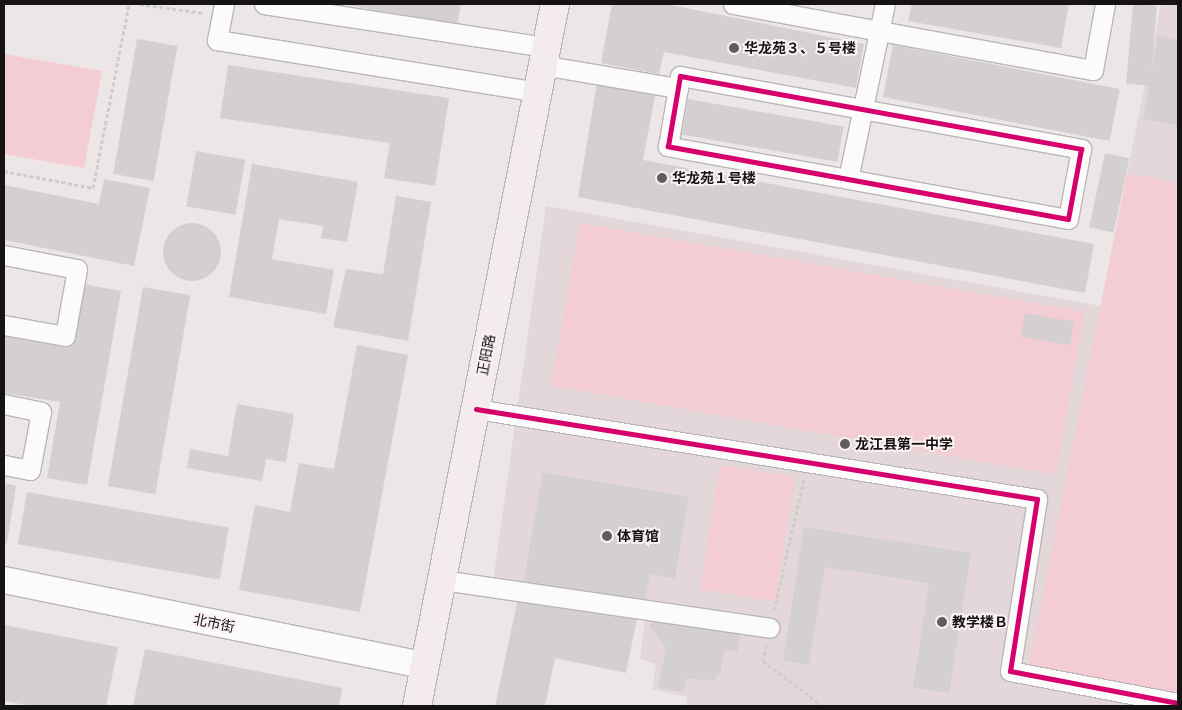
<!DOCTYPE html>
<meta charset="utf-8">
<style>
body{margin:0}
#map{position:relative;width:1182px;height:710px;overflow:hidden;background:#ece6e7;font-family:"Libre Baskerville","Noto Sans SC",serif}
div>[style]{position:absolute}
.built>*{inset:0;background:#e3d7da}
.green>*{inset:0;background:#f4ccd4;transform-origin:0 0}
.building>*{inset:0;background:#d4cfd0;transform-origin:0 0}
.round{border-radius:50%}
.path>*{height:3px;margin-top:-1.5px;transform-origin:0;background:repeating-linear-gradient(90deg,#cecdce 0 4px,transparent 0 6.5px)}
.roads{filter:drop-shadow(1px 0 #bab6b7) drop-shadow(-1px 0 #bab6b7) drop-shadow(0 1px #bab6b7) drop-shadow(0 -1px #bab6b7)}
.street>*{height:19px;margin:-9.5px;padding:0 9.5px;transform-origin:9.5px;border-radius:9.5px;background:#fcfbfb}
.secondary>*{height:26px;margin:-13px;padding:0 13px;transform-origin:13px;border-radius:13px;background:#fcfbfb}
.primary>*{height:28px;margin:-14px;padding:0 14px;transform-origin:14px;border-radius:14px;background:#f4ebee}
.cycleway>*{height:5px;margin:-2.5px;padding:0 2.5px;transform-origin:2.5px;border-radius:2.5px;background:#d6006c}
.dots>*{width:14px;height:14px;translate:-50% -50%;box-sizing:border-box;border:2px solid #fbf1f3;border-radius:50%}
span{translate:-50% -50%;white-space:nowrap;text-align:center;line-height:1.15;-webkit-text-stroke:4px #fbf1f3;paint-order:stroke}
.poi-label{font-size:14px;color:#161313;font-weight:700}
.left{translate:0 -50%;text-align:left}
.street-label{font-size:14px;color:#161313}
.frame{position:absolute;inset:0;border:5px solid #161313;pointer-events:none}
</style>
<div id="map">
<div class="built">
<div style="clip-path:polygon(1161px 4px,1178px 4px,1178px 706px,686px 706px,687px 697px,652px 689px,656px 664px,640px 659px,646px 610px,493px 581px,546px 206px,1101px 306px)"></div>
</div>
<div class="green">
<div style="clip-path:polygon(4px 54px,102px 71px,84px 168px,4px 154px)"></div>
<div style="clip-path:polygon(1127px 173px,1178px 183px,1178px 695px,1029px 666px)"></div>
<div style="left:580px;top:223px;width:512px;height:165px;rotate:10deg"></div>
<div style="left:720px;top:465px;width:76px;height:126px;rotate:9deg"></div>
</div>
<div class="building">
<div style="clip-path:polygon(343px 4px,461px 4px,457px 26px)"></div>
<div style="clip-path:polygon(612px 4px,666px 4px,864px 44px,856px 88px,664px 52px,659px 74px,601px 63px)"></div>
<div style="clip-path:polygon(912px 4px,1069px 4px,1061px 48px,908px 21px)"></div>
<div style="left:1133px;top:4px;width:24px;height:80px;rotate:5deg"></div>
<div style="clip-path:polygon(1158px 35px,1178px 40px,1178px 125px,1143px 119px)"></div>
<div style="left:137px;top:39px;width:41px;height:137px;rotate:10deg"></div>
<div style="left:893px;top:45px;width:231px;height:53px;rotate:11deg"></div>
<div style="clip-path:polygon(228px 65px,449px 98px,435px 186px,384px 178px,390px 143px,220px 118px)"></div>
<div style="clip-path:polygon(597px 82px,656px 91px,643px 160px,1094px 244px,1085px 293px,578px 197px)"></div>
<div style="left:688px;top:99px;width:158px;height:36px;rotate:10deg"></div>
<div style="left:196px;top:151px;width:50px;height:56px;rotate:10deg"></div>
<div style="left:1105px;top:153px;width:25px;height:76px;rotate:12deg"></div>
<div style="clip-path:polygon(252px 164px,358px 182px,347px 242px,321px 238px,323px 226px,279px 219px,272px 259px,334px 270px,326px 314px,229px 297px)"></div>
<div style="clip-path:polygon(104px 179px,150px 188px,134px 266px,4px 240px,4px 185px,99px 204px)"></div>
<div style="clip-path:polygon(396px 196px,431px 202px,408px 341px,333px 327px,346px 269px,383px 274px)"></div>
<div class="round" style="left:163px;top:223px;width:58px;height:58px"></div>
<div style="clip-path:polygon(78px 283px,121px 291px,87px 485px,47px 478px,60px 402px,4px 393px,4px 332px,67px 343px)"></div>
<div style="left:143px;top:287px;width:48px;height:202px;rotate:10deg"></div>
<div style="left:1025px;top:313px;width:50px;height:24px;rotate:10deg"></div>
<div style="clip-path:polygon(357px 345px,408px 355px,360px 612px,239px 590px,255px 505px,290px 512px,299px 463px,334px 469px)"></div>
<div style="clip-path:polygon(237px 404px,294px 414px,286px 462px,266px 459px,262px 481px,187px 468px,190px 449px,228px 456px)"></div>
<div style="clip-path:polygon(543px 472px,689px 497px,675px 578px,650px 574px,644px 606px,523px 585px)"></div>
<div style="clip-path:polygon(4px 483px,16px 486px,7px 543px,4px 542px)"></div>
<div style="left:27px;top:492px;width:205px;height:53px;rotate:10deg"></div>
<div style="clip-path:polygon(804px 527px,971px 553px,949px 693px,913px 688px,929px 583px,825px 567px,809px 665px,783px 661px)"></div>
<div style="clip-path:polygon(519px 594px,637px 619px,626px 673px,555px 658px,545px 706px,495px 706px)"></div>
<div style="clip-path:polygon(652px 617px,740px 630px,737px 652px,724px 649px,721px 672px,714px 680px,686px 679px,683px 692px,658px 688px,666px 648px,650px 627px)"></div>
<div style="clip-path:polygon(4px 625px,118px 647px,106px 706px,32px 706px,4px 701px)"></div>
<div style="clip-path:polygon(145px 649px,342px 688px,339px 706px,133px 706px)"></div>
</div>
<div class="path">
<div style="left:140px;top:4px;width:64px;rotate:8.1deg"></div>
<div style="left:4px;top:171px;width:91px;rotate:10.8deg"></div>
<div style="left:93px;top:188px;width:187px;rotate:-78.9deg"></div>
<div style="left:774px;top:610px;width:134px;rotate:-77.1deg"></div>
<div style="left:766px;top:645px;width:16px;rotate:101deg"></div>
<div style="left:763px;top:661px;width:75px;rotate:36.9deg"></div>
</div>
<div class="roads">
<div class="street">
<div style="left:224px;top:4px;width:37px;rotate:101deg"></div>
<div style="left:217px;top:40px;width:325px;rotate:9.2deg"></div>
<div style="left:264px;top:4px;width:284px;rotate:8.7deg"></div>
<div style="left:733px;top:4px;width:366px;rotate:10.4deg"></div>
<div style="left:1093px;top:70px;width:67px;rotate:-79.7deg"></div>
<div style="left:542px;top:65px;width:138px;rotate:9.6deg"></div>
<div style="left:680px;top:76px;width:408px;rotate:10.3deg"></div>
<div style="left:1081px;top:149px;width:71px;rotate:100.5deg"></div>
<div style="left:1068px;top:219px;width:407px;rotate:-169.7deg"></div>
<div style="left:668px;top:146px;width:71px;rotate:-80.3deg"></div>
<div style="left:848px;top:179px;width:179px;rotate:-78.1deg"></div>
<div style="left:4px;top:255px;width:74px;rotate:10.9deg"></div>
<div style="left:77px;top:269px;width:68px;rotate:100.2deg"></div>
<div style="left:65px;top:336px;width:62px;rotate:-169.8deg"></div>
<div style="left:4px;top:404px;width:38px;rotate:12deg"></div>
<div style="left:41px;top:412px;width:59px;rotate:100.7deg"></div>
<div style="left:30px;top:470px;width:26px;rotate:-169deg"></div>
<div style="left:476px;top:409px;width:568px;rotate:9.11deg"></div>
<div style="left:1037px;top:499px;width:174px;rotate:98.9deg"></div>
<div style="left:1010px;top:671px;width:171px;rotate:10.8deg"></div>
<div style="left:442px;top:580px;width:331px;rotate:8.3deg"></div>
</div>
<div class="secondary">
<div style="left:4px;top:580px;width:430px;rotate:11.5deg"></div>
</div>
<div class="primary">
<div style="left:417px;top:706px;width:715px;rotate:-78.88deg"></div>
</div>
</div>
<div class="cycleway">
<div style="left:680px;top:76px;width:408px;rotate:10.3deg"></div>
<div style="left:1081px;top:149px;width:71px;rotate:100.5deg"></div>
<div style="left:1068px;top:219px;width:407px;rotate:-169.7deg"></div>
<div style="left:668px;top:146px;width:71px;rotate:-80.3deg"></div>
<div style="left:476px;top:409px;width:568px;rotate:9.11deg"></div>
<div style="left:1037px;top:499px;width:174px;rotate:98.9deg"></div>
<div style="left:1010px;top:671px;width:171px;rotate:10.8deg"></div>
</div>
<div class="dots">
<div style="left:734px;top:48px;background:#615d5d"></div>
<div style="left:662px;top:178px;background:#615d5d"></div>
<div style="left:845px;top:444px;background:#615d5d"></div>
<div style="left:607px;top:536px;background:#615d5d"></div>
<div style="left:942px;top:622px;background:#615d5d"></div>
</div>
<div class="poi-label">
<span class="left" style="left:744px;top:48px">华龙苑３、５号楼</span>
<span class="left" style="left:672px;top:178px">华龙苑１号楼</span>
<span class="left" style="left:855px;top:444px">龙江县第一中学</span>
<span class="left" style="left:617px;top:536px">体育馆</span>
<span class="left" style="left:952px;top:622px">教学楼Ｂ</span>
</div>
<div class="street-label">
<span style="left:486px;top:355px;rotate:-79deg">正阳路</span>
<span style="left:214px;top:623px;rotate:12deg">北市街</span>
</div>
<div class="frame"></div>
</div>
